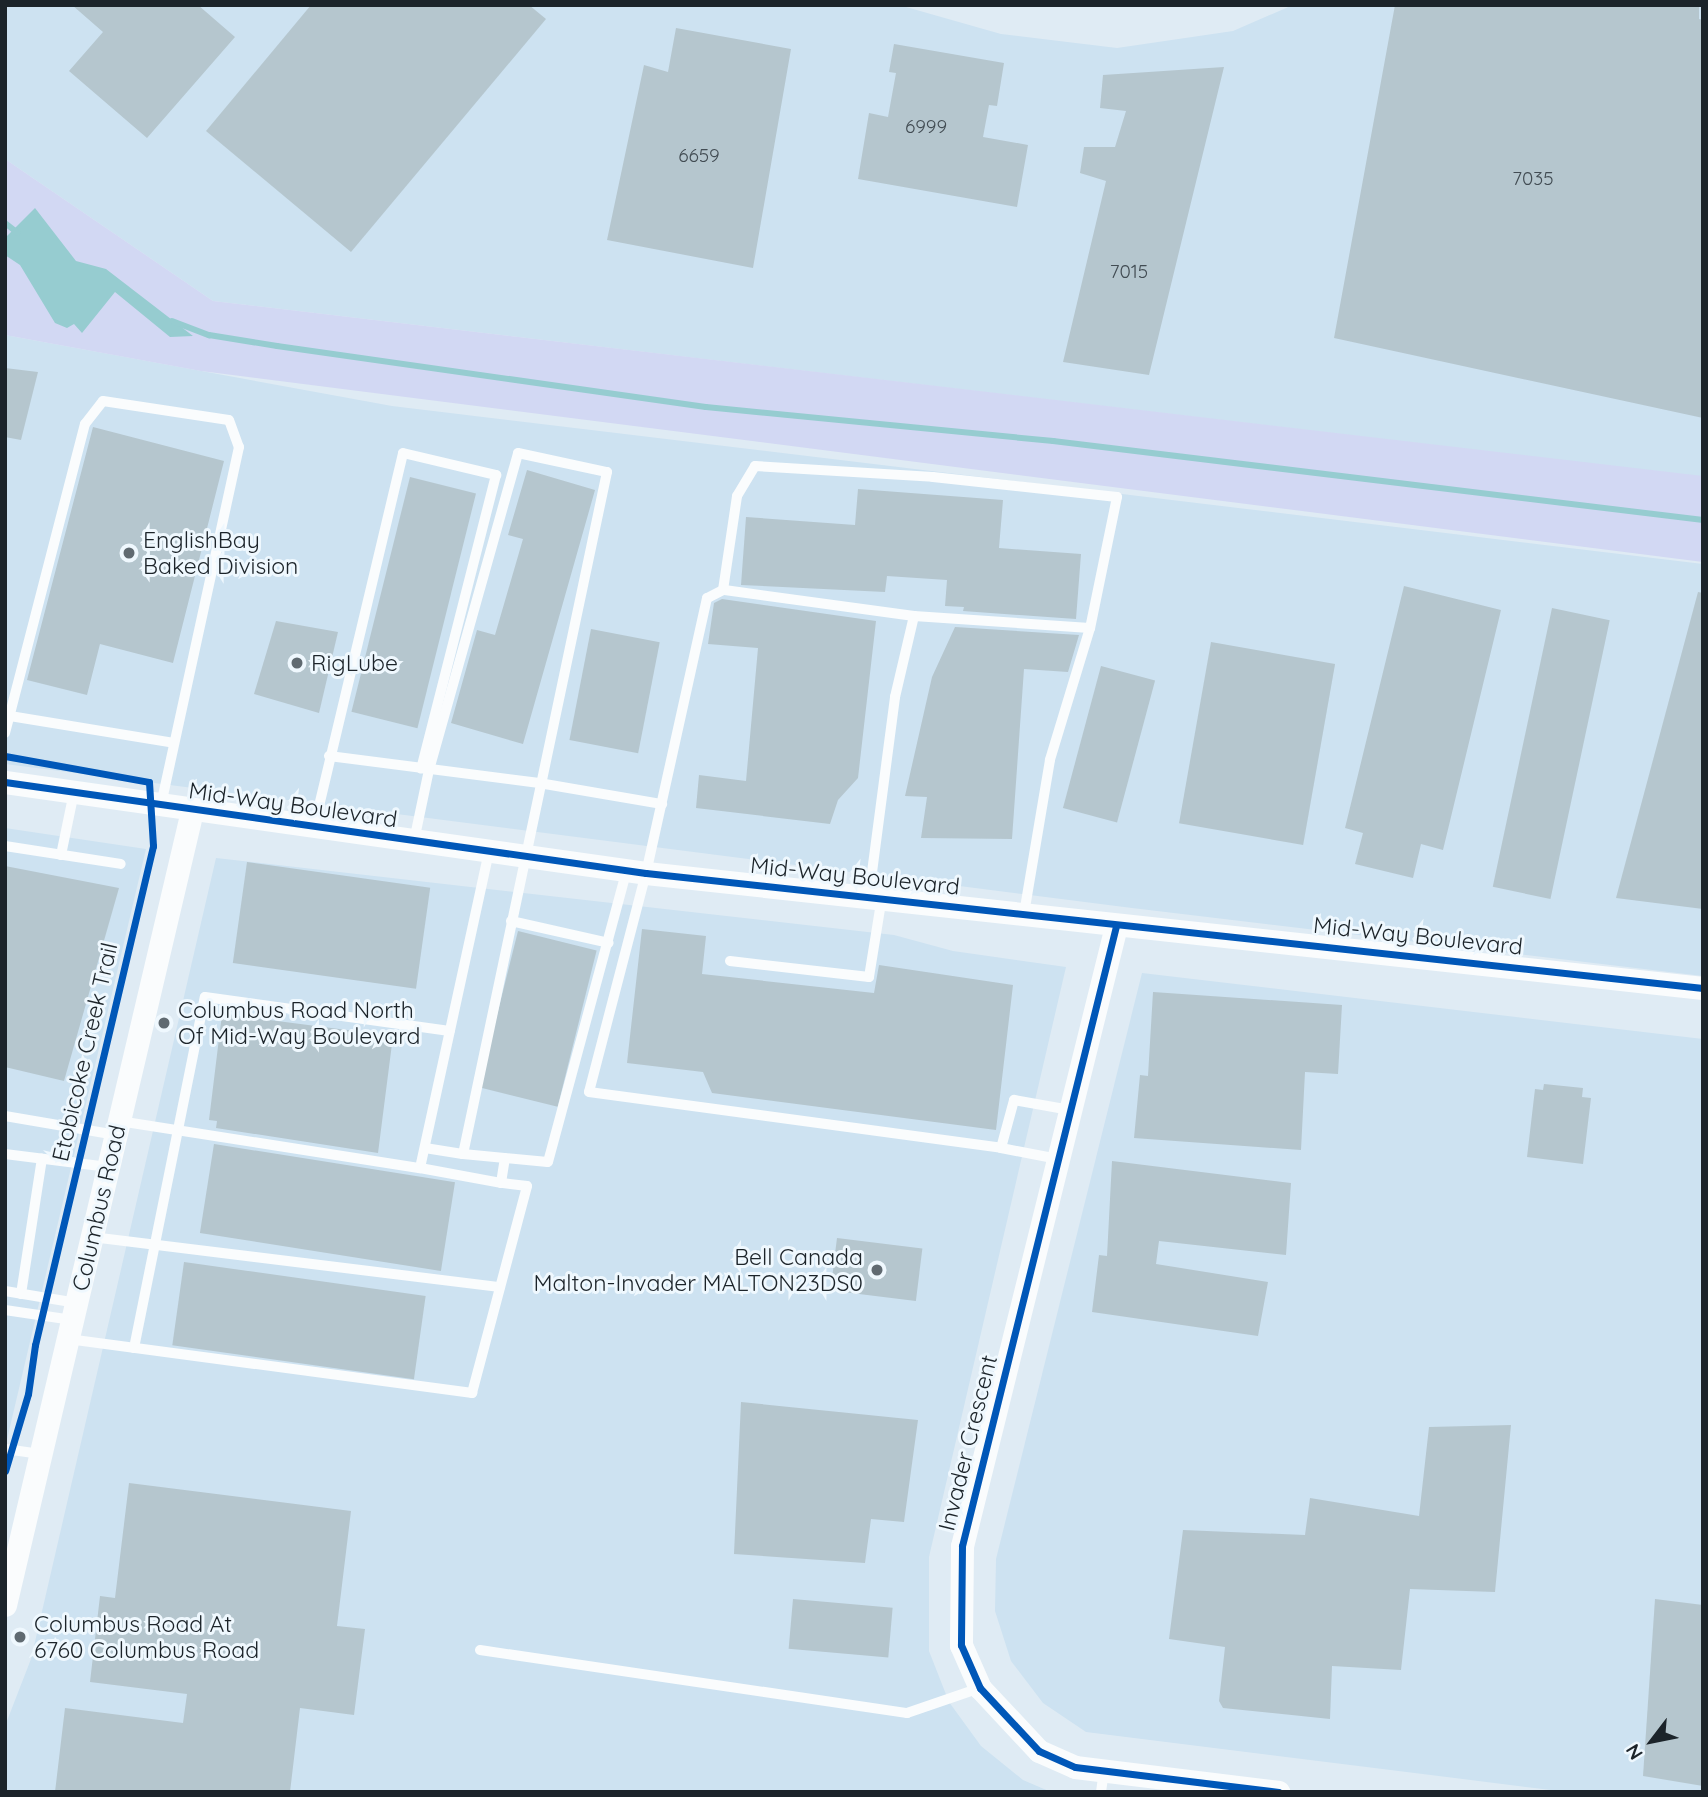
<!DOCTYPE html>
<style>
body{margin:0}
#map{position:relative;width:1708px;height:1797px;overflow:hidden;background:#dfebf4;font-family:Quicksand,sans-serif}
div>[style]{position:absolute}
.built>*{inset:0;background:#cde2f1}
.green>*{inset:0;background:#d2d8f3}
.water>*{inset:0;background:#96ccd0}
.stream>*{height:6px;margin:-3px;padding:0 3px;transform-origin:3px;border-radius:3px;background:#96ccd0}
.building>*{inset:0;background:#b5c6ce;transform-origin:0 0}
.lane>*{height:10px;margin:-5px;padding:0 5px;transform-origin:5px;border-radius:5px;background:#fafcfd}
.street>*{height:23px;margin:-11.5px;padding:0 11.5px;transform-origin:11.5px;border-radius:11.5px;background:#fafcfd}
.cycleway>*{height:7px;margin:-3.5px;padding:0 3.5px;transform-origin:3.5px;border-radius:3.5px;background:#0057b8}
.dots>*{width:19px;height:19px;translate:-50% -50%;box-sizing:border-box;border:4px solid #eff8fe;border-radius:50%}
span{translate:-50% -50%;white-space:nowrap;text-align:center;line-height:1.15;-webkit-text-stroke:6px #eff8fe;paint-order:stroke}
.number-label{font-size:19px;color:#424c53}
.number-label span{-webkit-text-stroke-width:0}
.poi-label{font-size:23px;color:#1c242a}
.left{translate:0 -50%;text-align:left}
.right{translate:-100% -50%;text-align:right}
.street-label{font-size:23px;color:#1c242a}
.frame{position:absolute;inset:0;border:7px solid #1c242a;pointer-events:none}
.north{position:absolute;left:1617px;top:1706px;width:70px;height:70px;-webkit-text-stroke:5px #eff8fe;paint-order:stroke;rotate:238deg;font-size:19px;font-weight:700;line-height:28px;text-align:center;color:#1c242a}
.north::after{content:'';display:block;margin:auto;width:24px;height:32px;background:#1c242a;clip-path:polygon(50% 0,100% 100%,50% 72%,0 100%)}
</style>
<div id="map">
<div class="built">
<div style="clip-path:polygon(5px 5px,899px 5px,1001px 34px,1117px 48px,1233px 31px,1293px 5px,1703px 5px,1703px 477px,213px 301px,5px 159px)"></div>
<div style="clip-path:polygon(5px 335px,392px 406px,1703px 564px,1703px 976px,1132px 908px,5px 764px)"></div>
<div style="clip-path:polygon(5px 828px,146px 849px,5px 1448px)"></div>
<div style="clip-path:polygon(216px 858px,894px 935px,953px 951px,1066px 967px,929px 1557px,929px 1651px,949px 1702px,981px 1746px,1023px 1780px,1051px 1792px,5px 1792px,5px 1726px,31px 1659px)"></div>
<div style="clip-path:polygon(1142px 973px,1703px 1039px,1703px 1792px,1567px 1792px,1086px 1732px,1043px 1703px,1011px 1661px,995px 1611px,996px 1559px)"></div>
</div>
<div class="green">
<div style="clip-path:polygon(5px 159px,213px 301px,1703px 476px,1703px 562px,201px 371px,5px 335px)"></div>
</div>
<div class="water">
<div style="clip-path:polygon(35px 208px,76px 261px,106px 269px,193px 336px,170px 337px,115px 292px,82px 333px,74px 324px,67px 328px,55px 323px,20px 265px,5px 255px,5px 238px)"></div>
</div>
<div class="stream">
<div style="left:5px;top:223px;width:16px;rotate:38deg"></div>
<div style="left:172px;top:321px;width:40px;rotate:21deg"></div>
<div style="left:209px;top:335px;width:69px;rotate:9.2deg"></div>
<div style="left:277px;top:346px;width:433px;rotate:8.1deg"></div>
<div style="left:706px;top:407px;width:349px;rotate:5.6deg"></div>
<div style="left:1053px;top:441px;width:655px;rotate:6.93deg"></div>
</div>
<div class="building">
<div style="clip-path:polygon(72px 5px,198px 5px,235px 37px,147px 138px,69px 71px,103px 32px)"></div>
<div style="clip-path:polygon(311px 5px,529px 5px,546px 19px,351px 252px,206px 131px)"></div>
<div style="clip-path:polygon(1395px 5px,1699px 5px,1699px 19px,1703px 20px,1703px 418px,1334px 338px)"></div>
<div style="clip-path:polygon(676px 28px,791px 49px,753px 268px,607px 240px,644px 65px,668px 72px)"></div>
<div style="clip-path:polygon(894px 44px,1004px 63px,997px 106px,989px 105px,983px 137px,1028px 145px,1017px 207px,858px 179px,869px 113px,888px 117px,896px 73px,889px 72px)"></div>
<div style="clip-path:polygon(1224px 67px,1149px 375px,1063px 362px,1106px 181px,1080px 173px,1084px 147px,1115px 147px,1126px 111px,1100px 108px,1103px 75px)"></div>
<div style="clip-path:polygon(5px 368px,38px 372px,21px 440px,5px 437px)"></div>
<div style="clip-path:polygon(93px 427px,224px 461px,173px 663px,100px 644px,87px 695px,27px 680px)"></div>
<div style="clip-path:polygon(527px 470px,595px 490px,523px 744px,451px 723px,477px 630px,495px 635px,523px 539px,508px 535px)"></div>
<div style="left:410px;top:477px;width:68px;height:242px;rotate:14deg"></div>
<div style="clip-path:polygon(858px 489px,1003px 500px,999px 548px,1081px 554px,1076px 619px,963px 611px,964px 607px,945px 606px,947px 580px,887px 576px,885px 592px,741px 585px,746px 517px,855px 525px)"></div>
<div style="clip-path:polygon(1404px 586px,1501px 610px,1443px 850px,1421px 844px,1413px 878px,1355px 864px,1363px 833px,1345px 828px)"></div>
<div style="clip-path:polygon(1698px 592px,1703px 593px,1703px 909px,1616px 898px)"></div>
<div style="clip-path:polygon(722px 599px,876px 621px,858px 778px,838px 800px,830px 824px,696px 808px,699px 775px,746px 781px,758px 648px,708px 644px,714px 603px)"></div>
<div style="left:1552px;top:608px;width:59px;height:285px;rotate:12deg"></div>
<div style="clip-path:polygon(276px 621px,338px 632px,319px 713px,254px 694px)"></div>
<div style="clip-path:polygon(955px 627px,1079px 635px,1068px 672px,1024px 669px,1012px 839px,921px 838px,927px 797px,905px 796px,932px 677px)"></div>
<div style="left:591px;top:629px;width:70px;height:113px;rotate:11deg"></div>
<div style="left:1211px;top:642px;width:126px;height:184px;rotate:10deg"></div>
<div style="left:1101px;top:666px;width:56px;height:147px;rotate:15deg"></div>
<div style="left:247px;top:862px;width:185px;height:102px;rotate:8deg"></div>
<div style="clip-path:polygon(5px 866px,119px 888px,64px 1081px,5px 1067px)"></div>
<div style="clip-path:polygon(642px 929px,706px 936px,702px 974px,874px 993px,879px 965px,1013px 985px,996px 1130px,712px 1093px,703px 1072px,627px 1063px)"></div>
<div style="left:518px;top:931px;width:81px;height:161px;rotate:14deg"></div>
<div style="clip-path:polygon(1153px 992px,1342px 1005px,1338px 1074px,1305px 1072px,1301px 1150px,1134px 1138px,1140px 1075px,1148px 1076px)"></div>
<div style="clip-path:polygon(222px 1014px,393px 1036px,378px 1153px,216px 1128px,217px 1121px,209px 1120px)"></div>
<div style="clip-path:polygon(1544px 1084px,1583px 1088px,1582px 1097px,1591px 1098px,1583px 1164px,1527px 1157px,1535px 1089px,1543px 1090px)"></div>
<div style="left:214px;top:1144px;width:244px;height:90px;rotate:9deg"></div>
<div style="clip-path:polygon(1112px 1161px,1291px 1183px,1286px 1255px,1159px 1241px,1156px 1264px,1268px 1282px,1258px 1336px,1092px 1312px,1099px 1255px,1107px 1256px)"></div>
<div style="left:837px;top:1238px;width:86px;height:53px;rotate:7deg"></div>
<div style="left:184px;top:1262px;width:244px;height:84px;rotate:8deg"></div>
<div style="clip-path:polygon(741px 1402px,918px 1420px,904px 1522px,871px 1519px,865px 1563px,734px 1554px)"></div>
<div style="clip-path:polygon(1511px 1425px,1495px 1592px,1410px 1589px,1401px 1670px,1332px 1666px,1330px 1719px,1223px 1708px,1219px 1701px,1225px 1647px,1169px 1639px,1183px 1530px,1305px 1535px,1310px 1498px,1419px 1516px,1429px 1427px)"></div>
<div style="clip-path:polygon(129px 1483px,351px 1511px,337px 1626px,365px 1629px,354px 1715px,300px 1708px,290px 1792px,55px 1792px,65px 1708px,183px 1723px,187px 1694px,90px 1682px,100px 1596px,115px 1598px)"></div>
<div style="left:793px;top:1599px;width:100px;height:50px;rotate:5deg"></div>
<div style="clip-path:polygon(1655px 1599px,1703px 1605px,1703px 1786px,1643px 1776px)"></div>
</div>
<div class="lane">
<div style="left:723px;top:590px;width:18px;rotate:153deg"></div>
<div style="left:707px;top:598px;width:282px;rotate:102.5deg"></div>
<div style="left:646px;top:873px;width:226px;rotate:104.6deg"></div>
<div style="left:589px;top:1092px;width:416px;rotate:7.7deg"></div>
<div style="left:914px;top:616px;width:193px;rotate:-172.2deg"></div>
<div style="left:723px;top:590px;width:95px;rotate:-81.5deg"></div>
<div style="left:737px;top:496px;width:35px;rotate:-59deg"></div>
<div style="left:755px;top:466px;width:178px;rotate:3.5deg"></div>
<div style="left:933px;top:477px;width:185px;rotate:6.2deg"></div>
<div style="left:1117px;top:497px;width:134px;rotate:101.6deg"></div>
<div style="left:10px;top:716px;width:166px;rotate:9.3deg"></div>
<div style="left:5px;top:733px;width:319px;rotate:-75.5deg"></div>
<div style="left:85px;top:424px;width:29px;rotate:-52deg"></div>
<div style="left:103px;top:401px;width:127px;rotate:8.6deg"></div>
<div style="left:229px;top:420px;width:29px;rotate:70deg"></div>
<div style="left:239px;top:447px;width:367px;rotate:102.3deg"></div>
<div style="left:329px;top:756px;width:212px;rotate:7.3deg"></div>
<div style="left:539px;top:783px;width:125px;rotate:9.7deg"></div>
<div style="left:314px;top:827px;width:384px;rotate:-76.6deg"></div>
<div style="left:403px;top:453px;width:96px;rotate:13.3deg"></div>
<div style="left:496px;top:475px;width:303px;rotate:104.3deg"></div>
<div style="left:414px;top:841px;width:73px;rotate:-78.1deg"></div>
<div style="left:429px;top:770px;width:329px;rotate:-74.3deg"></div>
<div style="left:518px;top:453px;width:91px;rotate:12.1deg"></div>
<div style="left:607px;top:472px;width:697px;rotate:101.92deg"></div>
<div style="left:463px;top:1154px;width:85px;rotate:5.4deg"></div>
<div style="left:548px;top:1162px;width:302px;rotate:-74.9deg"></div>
<div style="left:5px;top:846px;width:117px;rotate:8.8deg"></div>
<div style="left:61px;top:855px;width:64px;rotate:-78.3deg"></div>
<div style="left:869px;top:895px;width:200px;rotate:-82.5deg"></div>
<div style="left:895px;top:697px;width:83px;rotate:-76.8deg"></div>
<div style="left:914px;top:616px;width:176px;rotate:3.9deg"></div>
<div style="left:1090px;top:628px;width:138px;rotate:106.9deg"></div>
<div style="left:1050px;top:760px;width:156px;rotate:99.6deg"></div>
<div style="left:511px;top:921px;width:100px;rotate:12.7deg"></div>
<div style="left:730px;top:961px;width:140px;rotate:6.6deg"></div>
<div style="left:869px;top:977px;width:81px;rotate:-80.8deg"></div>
<div style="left:5px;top:1116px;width:113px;rotate:9.7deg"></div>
<div style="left:119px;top:1121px;width:305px;rotate:8.9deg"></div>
<div style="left:420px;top:1168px;width:324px;rotate:-77.7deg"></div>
<div style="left:425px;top:1148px;width:38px;rotate:9deg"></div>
<div style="left:5px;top:1154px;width:104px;rotate:7.2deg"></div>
<div style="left:1058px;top:1159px;width:58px;rotate:-169.1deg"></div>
<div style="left:1001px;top:1148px;width:50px;rotate:-74.8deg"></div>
<div style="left:1014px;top:1100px;width:57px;rotate:10.1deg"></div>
<div style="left:420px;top:1168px;width:82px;rotate:10.5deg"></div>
<div style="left:501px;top:1183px;width:25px;rotate:-81deg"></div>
<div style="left:92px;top:1237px;width:411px;rotate:7deg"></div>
<div style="left:5px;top:1291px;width:73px;rotate:9.5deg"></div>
<div style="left:21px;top:1294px;width:137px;rotate:-81.2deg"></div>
<div style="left:5px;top:1310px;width:68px;rotate:8.5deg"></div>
<div style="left:68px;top:1339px;width:408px;rotate:7.6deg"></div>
<div style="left:472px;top:1393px;width:214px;rotate:-75.1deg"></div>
<div style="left:527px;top:1186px;width:26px;rotate:-173deg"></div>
<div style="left:134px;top:1348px;width:358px;rotate:-78.6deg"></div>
<div style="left:205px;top:997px;width:247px;rotate:7.9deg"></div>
<div style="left:5px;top:1449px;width:36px;rotate:8deg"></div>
<div style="left:480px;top:1650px;width:432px;rotate:8.4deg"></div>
<div style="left:907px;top:1713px;width:77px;rotate:-18.9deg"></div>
<div style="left:1101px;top:1792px;width:21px;rotate:-82deg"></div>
</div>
<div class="street">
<div style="left:5px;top:782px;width:647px;rotate:8.08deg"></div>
<div style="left:646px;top:873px;width:1063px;rotate:6.21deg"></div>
<div style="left:1116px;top:926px;width:639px;rotate:103.95deg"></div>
<div style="left:962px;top:1546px;width:99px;rotate:90.6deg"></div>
<div style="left:961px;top:1645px;width:47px;rotate:66.2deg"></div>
<div style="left:980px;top:1688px;width:86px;rotate:46.9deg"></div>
<div style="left:1039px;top:1751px;width:39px;rotate:24deg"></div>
<div style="left:1075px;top:1767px;width:205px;rotate:7deg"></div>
<div style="left:5px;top:1605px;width:816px;rotate:-76.75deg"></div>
</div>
<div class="cycleway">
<div style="left:5px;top:756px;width:146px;rotate:10.2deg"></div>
<div style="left:149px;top:782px;width:64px;rotate:86.4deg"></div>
<div style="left:153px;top:846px;width:513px;rotate:103.3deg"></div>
<div style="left:35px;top:1345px;width:49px;rotate:98.1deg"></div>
<div style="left:28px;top:1394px;width:80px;rotate:106.6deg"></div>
<div style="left:5px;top:782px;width:647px;rotate:8.08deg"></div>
<div style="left:646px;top:873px;width:1063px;rotate:6.21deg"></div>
<div style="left:1116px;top:926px;width:639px;rotate:103.95deg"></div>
<div style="left:962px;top:1546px;width:99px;rotate:90.6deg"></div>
<div style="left:961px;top:1645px;width:47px;rotate:66.2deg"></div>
<div style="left:980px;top:1688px;width:86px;rotate:46.9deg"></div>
<div style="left:1039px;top:1751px;width:39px;rotate:24deg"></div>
<div style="left:1075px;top:1767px;width:205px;rotate:7deg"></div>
</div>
<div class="dots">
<div style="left:129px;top:553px;background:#606a71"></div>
<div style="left:297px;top:663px;background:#606a71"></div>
<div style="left:164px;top:1023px;background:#606a71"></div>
<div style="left:877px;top:1270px;background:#606a71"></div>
<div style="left:20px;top:1637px;background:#606a71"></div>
</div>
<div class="number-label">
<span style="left:926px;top:127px">6999</span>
<span style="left:699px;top:156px">6659</span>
<span style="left:1533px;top:179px">7035</span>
<span style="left:1129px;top:272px">7015</span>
</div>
<div class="poi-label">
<span class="left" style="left:143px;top:553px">EnglishBay<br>Baked Division</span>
<span class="left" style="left:311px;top:663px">RigLube</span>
<span class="left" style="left:178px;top:1023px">Columbus Road North<br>Of Mid-Way Boulevard</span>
<span class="right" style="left:863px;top:1270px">Bell Canada<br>Malton-Invader MALTON23DS0</span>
<span class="left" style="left:34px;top:1637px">Columbus Road At<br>6760 Columbus Road</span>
</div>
<div class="street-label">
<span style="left:293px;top:805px;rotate:8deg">Mid-Way Boulevard</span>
<span style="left:855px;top:876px;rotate:6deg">Mid-Way Boulevard</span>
<span style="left:1418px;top:936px;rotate:6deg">Mid-Way Boulevard</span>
<span style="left:85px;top:1052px;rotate:-77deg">Etobicoke Creek Trail</span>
<span style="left:99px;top:1208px;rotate:-77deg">Columbus Road</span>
<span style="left:968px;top:1443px;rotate:-76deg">Invader Crescent</span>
</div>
<div class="frame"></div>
<div class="north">N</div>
</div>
